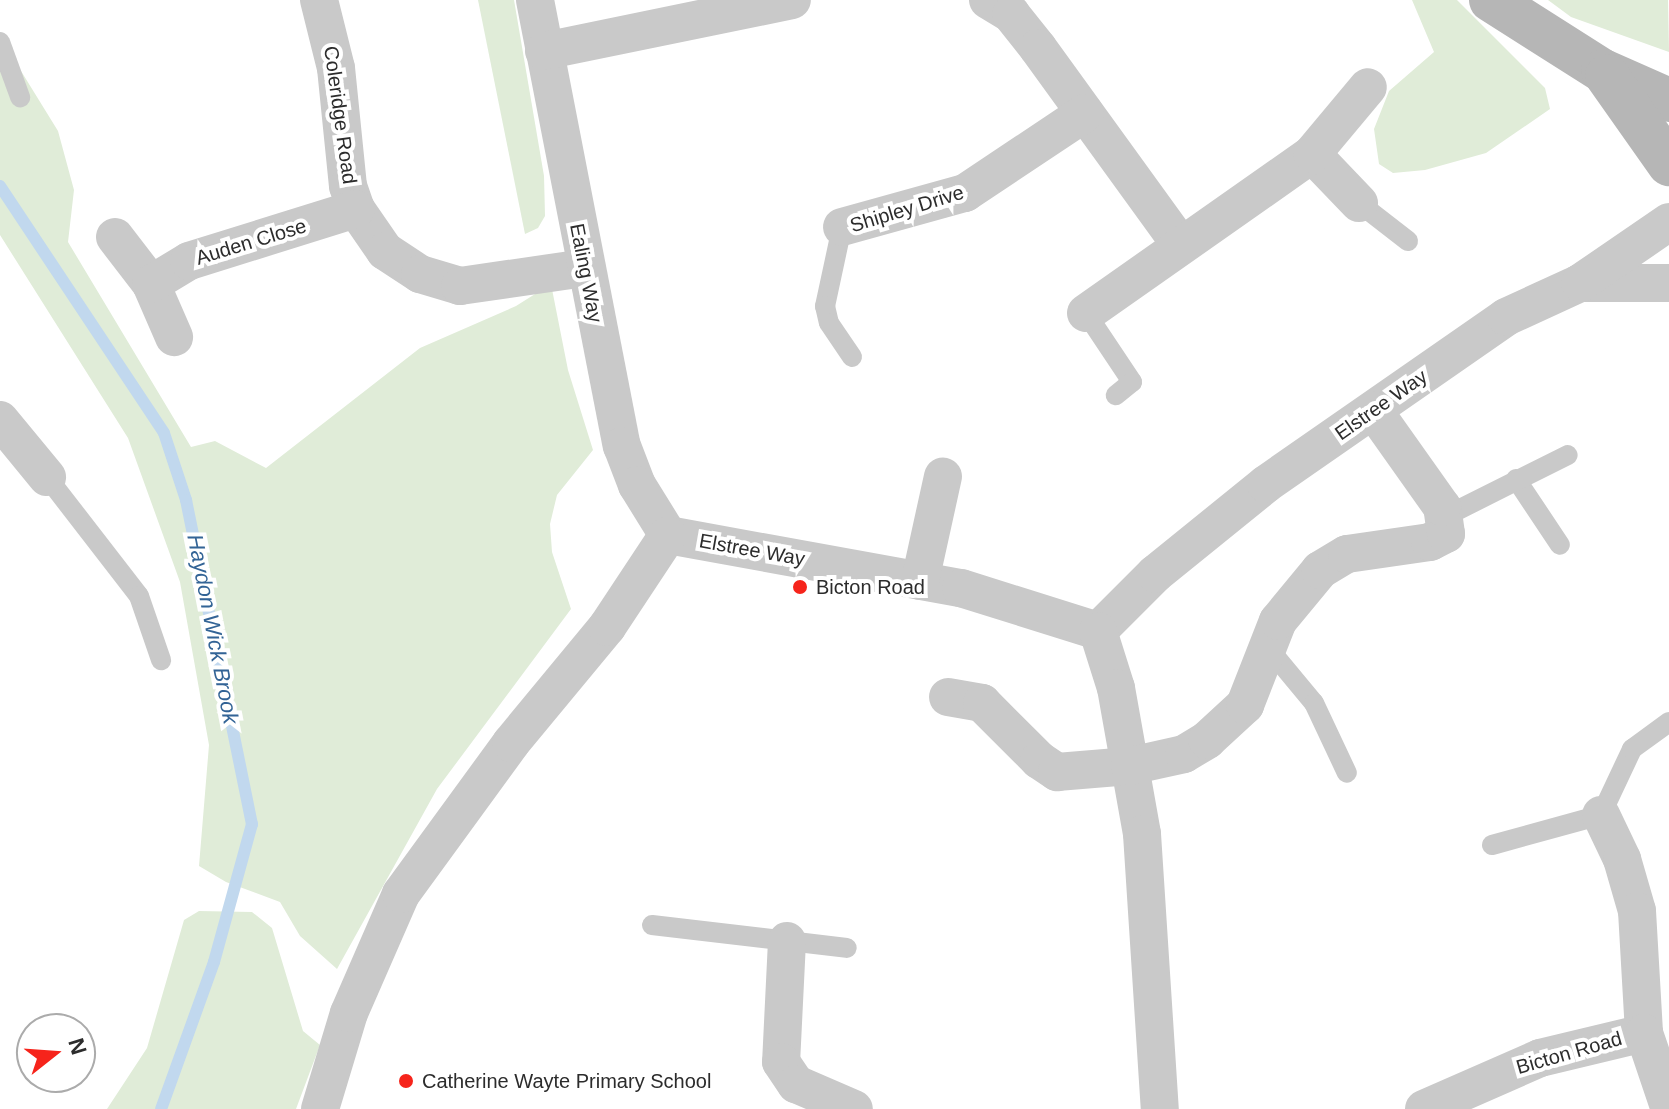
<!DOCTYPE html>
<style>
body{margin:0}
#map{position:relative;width:1669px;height:1109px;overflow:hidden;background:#fff;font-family:Helvetica,sans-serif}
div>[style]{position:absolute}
.green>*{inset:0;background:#e0ecd8}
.stream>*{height:12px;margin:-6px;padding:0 6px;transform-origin:6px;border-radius:6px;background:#c1d8ee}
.lane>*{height:20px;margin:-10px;padding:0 10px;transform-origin:10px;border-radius:10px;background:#c9c9c9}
.street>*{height:38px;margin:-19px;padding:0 19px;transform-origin:19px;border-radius:19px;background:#c9c9c9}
.secondary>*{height:44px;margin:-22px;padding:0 22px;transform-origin:22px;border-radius:22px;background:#b6b6b6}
.dots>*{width:22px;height:22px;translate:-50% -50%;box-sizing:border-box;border:4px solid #fff;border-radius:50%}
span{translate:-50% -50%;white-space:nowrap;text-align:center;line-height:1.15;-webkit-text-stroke:8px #fff;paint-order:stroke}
.street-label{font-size:20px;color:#2c2c2c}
.poi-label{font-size:20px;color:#2c2c2c}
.left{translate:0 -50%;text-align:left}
.water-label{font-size:22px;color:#336496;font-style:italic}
.north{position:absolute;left:16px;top:1013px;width:80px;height:80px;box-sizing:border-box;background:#fff;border:2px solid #ababab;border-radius:50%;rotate:73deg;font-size:22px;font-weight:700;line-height:32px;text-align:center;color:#2c2c2c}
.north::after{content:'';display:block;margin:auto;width:28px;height:36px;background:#f6241b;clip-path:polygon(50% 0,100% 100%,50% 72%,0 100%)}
</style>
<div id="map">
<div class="green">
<div style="clip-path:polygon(478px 0,514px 0,544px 176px,545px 216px,538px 228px,525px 234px)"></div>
<div style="clip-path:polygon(1412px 0,1457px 0,1545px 88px,1550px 109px,1486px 153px,1425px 170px,1393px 173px,1379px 164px,1374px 129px,1389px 91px,1434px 52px)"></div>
<div style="clip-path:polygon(1548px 0,1668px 0,1669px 52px,1571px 17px)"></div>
<div style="clip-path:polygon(0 37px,58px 131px,74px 190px,68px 242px,191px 447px,215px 441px,266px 468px,420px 348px,516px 306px,551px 284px,568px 370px,593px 450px,557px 495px,550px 524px,552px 552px,571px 609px,437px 789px,337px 969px,300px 936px,280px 902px,226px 882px,199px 866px,209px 745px,180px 582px,128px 438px,0 235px)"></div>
<div style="clip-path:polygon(199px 911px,252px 912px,272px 928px,303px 1031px,320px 1045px,296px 1109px,107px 1109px,147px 1048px,184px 920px)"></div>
</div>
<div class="stream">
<div style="left:0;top:186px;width:296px;rotate:56.4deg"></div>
<div style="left:164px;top:433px;width:71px;rotate:71.8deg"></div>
<div style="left:186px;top:500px;width:331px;rotate:78.5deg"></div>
<div style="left:252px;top:824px;width:143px;rotate:105.4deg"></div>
<div style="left:214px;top:962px;width:156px;rotate:109.8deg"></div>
</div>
<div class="lane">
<div style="left:0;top:42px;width:59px;rotate:70deg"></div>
<div style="left:1359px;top:203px;width:62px;rotate:37.8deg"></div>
<div style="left:842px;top:227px;width:81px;rotate:102.1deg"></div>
<div style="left:825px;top:306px;width:17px;rotate:77deg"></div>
<div style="left:829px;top:323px;width:41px;rotate:55.9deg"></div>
<div style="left:1086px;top:313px;width:83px;rotate:56.3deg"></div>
<div style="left:1132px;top:382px;width:21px;rotate:141deg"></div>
<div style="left:47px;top:477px;width:150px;rotate:52.3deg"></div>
<div style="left:139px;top:596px;width:68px;rotate:71deg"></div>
<div style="left:1516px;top:479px;width:79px;rotate:56.3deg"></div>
<div style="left:1446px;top:516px;width:136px;rotate:-26.6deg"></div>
<div style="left:1269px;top:649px;width:70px;rotate:50.2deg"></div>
<div style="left:1314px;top:703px;width:77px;rotate:64.8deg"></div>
<div style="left:1492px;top:845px;width:113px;rotate:-15.4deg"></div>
<div style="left:1601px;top:815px;width:73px;rotate:-64.8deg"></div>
<div style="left:1632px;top:749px;width:46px;rotate:-36.1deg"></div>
<div style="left:652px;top:925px;width:196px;rotate:6.7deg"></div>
</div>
<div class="street">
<div style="left:319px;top:0;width:70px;rotate:76deg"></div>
<div style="left:336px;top:68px;width:119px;rotate:84.2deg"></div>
<div style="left:348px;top:186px;width:24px;rotate:71deg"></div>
<div style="left:356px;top:209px;width:51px;rotate:55.4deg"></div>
<div style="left:385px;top:251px;width:42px;rotate:33.3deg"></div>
<div style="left:420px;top:274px;width:42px;rotate:16.7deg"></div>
<div style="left:460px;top:286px;width:126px;rotate:-8.2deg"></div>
<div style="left:535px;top:0;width:454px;rotate:79deg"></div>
<div style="left:622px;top:446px;width:42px;rotate:69deg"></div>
<div style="left:637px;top:485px;width:59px;rotate:58.2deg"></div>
<div style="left:988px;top:0;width:27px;rotate:31deg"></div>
<div style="left:1011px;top:14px;width:43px;rotate:51.5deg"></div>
<div style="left:1038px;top:48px;width:241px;rotate:54.1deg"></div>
<div style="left:544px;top:51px;width:253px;rotate:-11.6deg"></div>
<div style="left:1312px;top:154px;width:68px;rotate:46.2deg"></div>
<div style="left:842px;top:227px;width:128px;rotate:-15.5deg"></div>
<div style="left:965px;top:193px;width:144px;rotate:-33.7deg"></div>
<div style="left:115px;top:237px;width:59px;rotate:52.5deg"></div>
<div style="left:151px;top:284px;width:58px;rotate:66.5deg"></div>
<div style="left:1580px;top:283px;width:89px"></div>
<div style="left:151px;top:284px;width:44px;rotate:-31.2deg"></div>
<div style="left:189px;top:261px;width:175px;rotate:-17.3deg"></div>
<div style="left:1086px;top:313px;width:276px;rotate:-35.1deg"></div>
<div style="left:1312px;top:154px;width:87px;rotate:-50.1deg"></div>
<div style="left:0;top:420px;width:74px;rotate:50.5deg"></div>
<div style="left:668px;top:535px;width:298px;rotate:10.3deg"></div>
<div style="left:961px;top:588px;width:144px;rotate:17.4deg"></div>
<div style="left:1098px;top:631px;width:81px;rotate:-45deg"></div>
<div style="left:1155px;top:574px;width:143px;rotate:-39deg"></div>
<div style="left:1266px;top:484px;width:292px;rotate:-34.8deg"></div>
<div style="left:1506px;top:317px;width:81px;rotate:-24.7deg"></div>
<div style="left:1580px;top:283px;width:108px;rotate:-34.4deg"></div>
<div style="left:920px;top:581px;width:107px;rotate:-77.6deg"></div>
<div style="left:1098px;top:631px;width:60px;rotate:72.5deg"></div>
<div style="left:1116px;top:688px;width:148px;rotate:79.9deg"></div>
<div style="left:1142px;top:834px;width:276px;rotate:86.3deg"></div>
<div style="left:948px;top:697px;width:35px;rotate:10deg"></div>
<div style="left:982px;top:703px;width:81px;rotate:45deg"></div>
<div style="left:1039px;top:760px;width:22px;rotate:34deg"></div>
<div style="left:1057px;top:772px;width:73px;rotate:-4.7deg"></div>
<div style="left:1130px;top:766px;width:55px;rotate:-12.5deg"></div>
<div style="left:1184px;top:754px;width:27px;rotate:-31deg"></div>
<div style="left:1207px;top:740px;width:52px;rotate:-42.6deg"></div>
<div style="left:1245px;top:705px;width:90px;rotate:-68.6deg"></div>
<div style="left:1278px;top:621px;width:66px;rotate:-50.5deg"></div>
<div style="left:1320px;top:570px;width:31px;rotate:-31deg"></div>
<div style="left:1347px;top:554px;width:84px;rotate:-8.2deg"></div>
<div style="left:1430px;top:542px;width:18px;rotate:-27deg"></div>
<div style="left:1446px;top:534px;width:27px;rotate:-98deg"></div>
<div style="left:1442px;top:507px;width:118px;rotate:-125.3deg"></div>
<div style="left:1601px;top:815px;width:49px;rotate:64.5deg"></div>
<div style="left:1622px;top:859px;width:54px;rotate:73.9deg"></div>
<div style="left:1637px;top:911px;width:122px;rotate:86.7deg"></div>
<div style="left:787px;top:941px;width:121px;rotate:92.8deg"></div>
<div style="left:781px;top:1062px;width:27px;rotate:56deg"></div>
<div style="left:796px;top:1084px;width:63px;rotate:23.3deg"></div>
<div style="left:320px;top:1109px;width:100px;rotate:-73.2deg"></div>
<div style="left:349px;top:1013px;width:130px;rotate:-66.4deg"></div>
<div style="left:401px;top:894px;width:187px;rotate:-53.9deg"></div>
<div style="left:511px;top:743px;width:151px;rotate:-50.4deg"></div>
<div style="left:607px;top:627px;width:110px;rotate:-56.5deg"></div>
<div style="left:1424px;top:1109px;width:127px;rotate:-23.7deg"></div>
<div style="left:1540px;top:1058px;width:107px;rotate:-13.5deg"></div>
<div style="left:1644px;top:1033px;width:78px;rotate:71.3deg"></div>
</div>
<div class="secondary">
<div style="left:1491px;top:0;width:133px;rotate:32.4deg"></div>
<div style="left:1603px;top:71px;width:72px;rotate:23.7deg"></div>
<div style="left:1607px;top:76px;width:108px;rotate:54.8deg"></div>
</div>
<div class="dots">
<div style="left:800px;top:587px;background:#f6241b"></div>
<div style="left:406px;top:1081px;background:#f6241b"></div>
</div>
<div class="street-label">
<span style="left:340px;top:115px;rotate:82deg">Coleridge Road</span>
<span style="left:907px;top:209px;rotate:-17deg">Shipley Drive</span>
<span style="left:251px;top:242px;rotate:-17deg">Auden Close</span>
<span style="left:586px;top:273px;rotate:79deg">Ealing Way</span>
<span style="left:1381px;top:405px;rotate:-35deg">Elstree Way</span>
<span style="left:752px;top:550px;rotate:10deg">Elstree Way</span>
<span style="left:1569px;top:1053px;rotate:-16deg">Bicton Road</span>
</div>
<div class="poi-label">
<span class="left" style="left:816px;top:587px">Bicton Road</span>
<span class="left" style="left:422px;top:1081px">Catherine Wayte Primary School</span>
</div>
<div class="water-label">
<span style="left:213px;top:629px;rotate:79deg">Haydon Wick Brook</span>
</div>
<div class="north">N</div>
</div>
